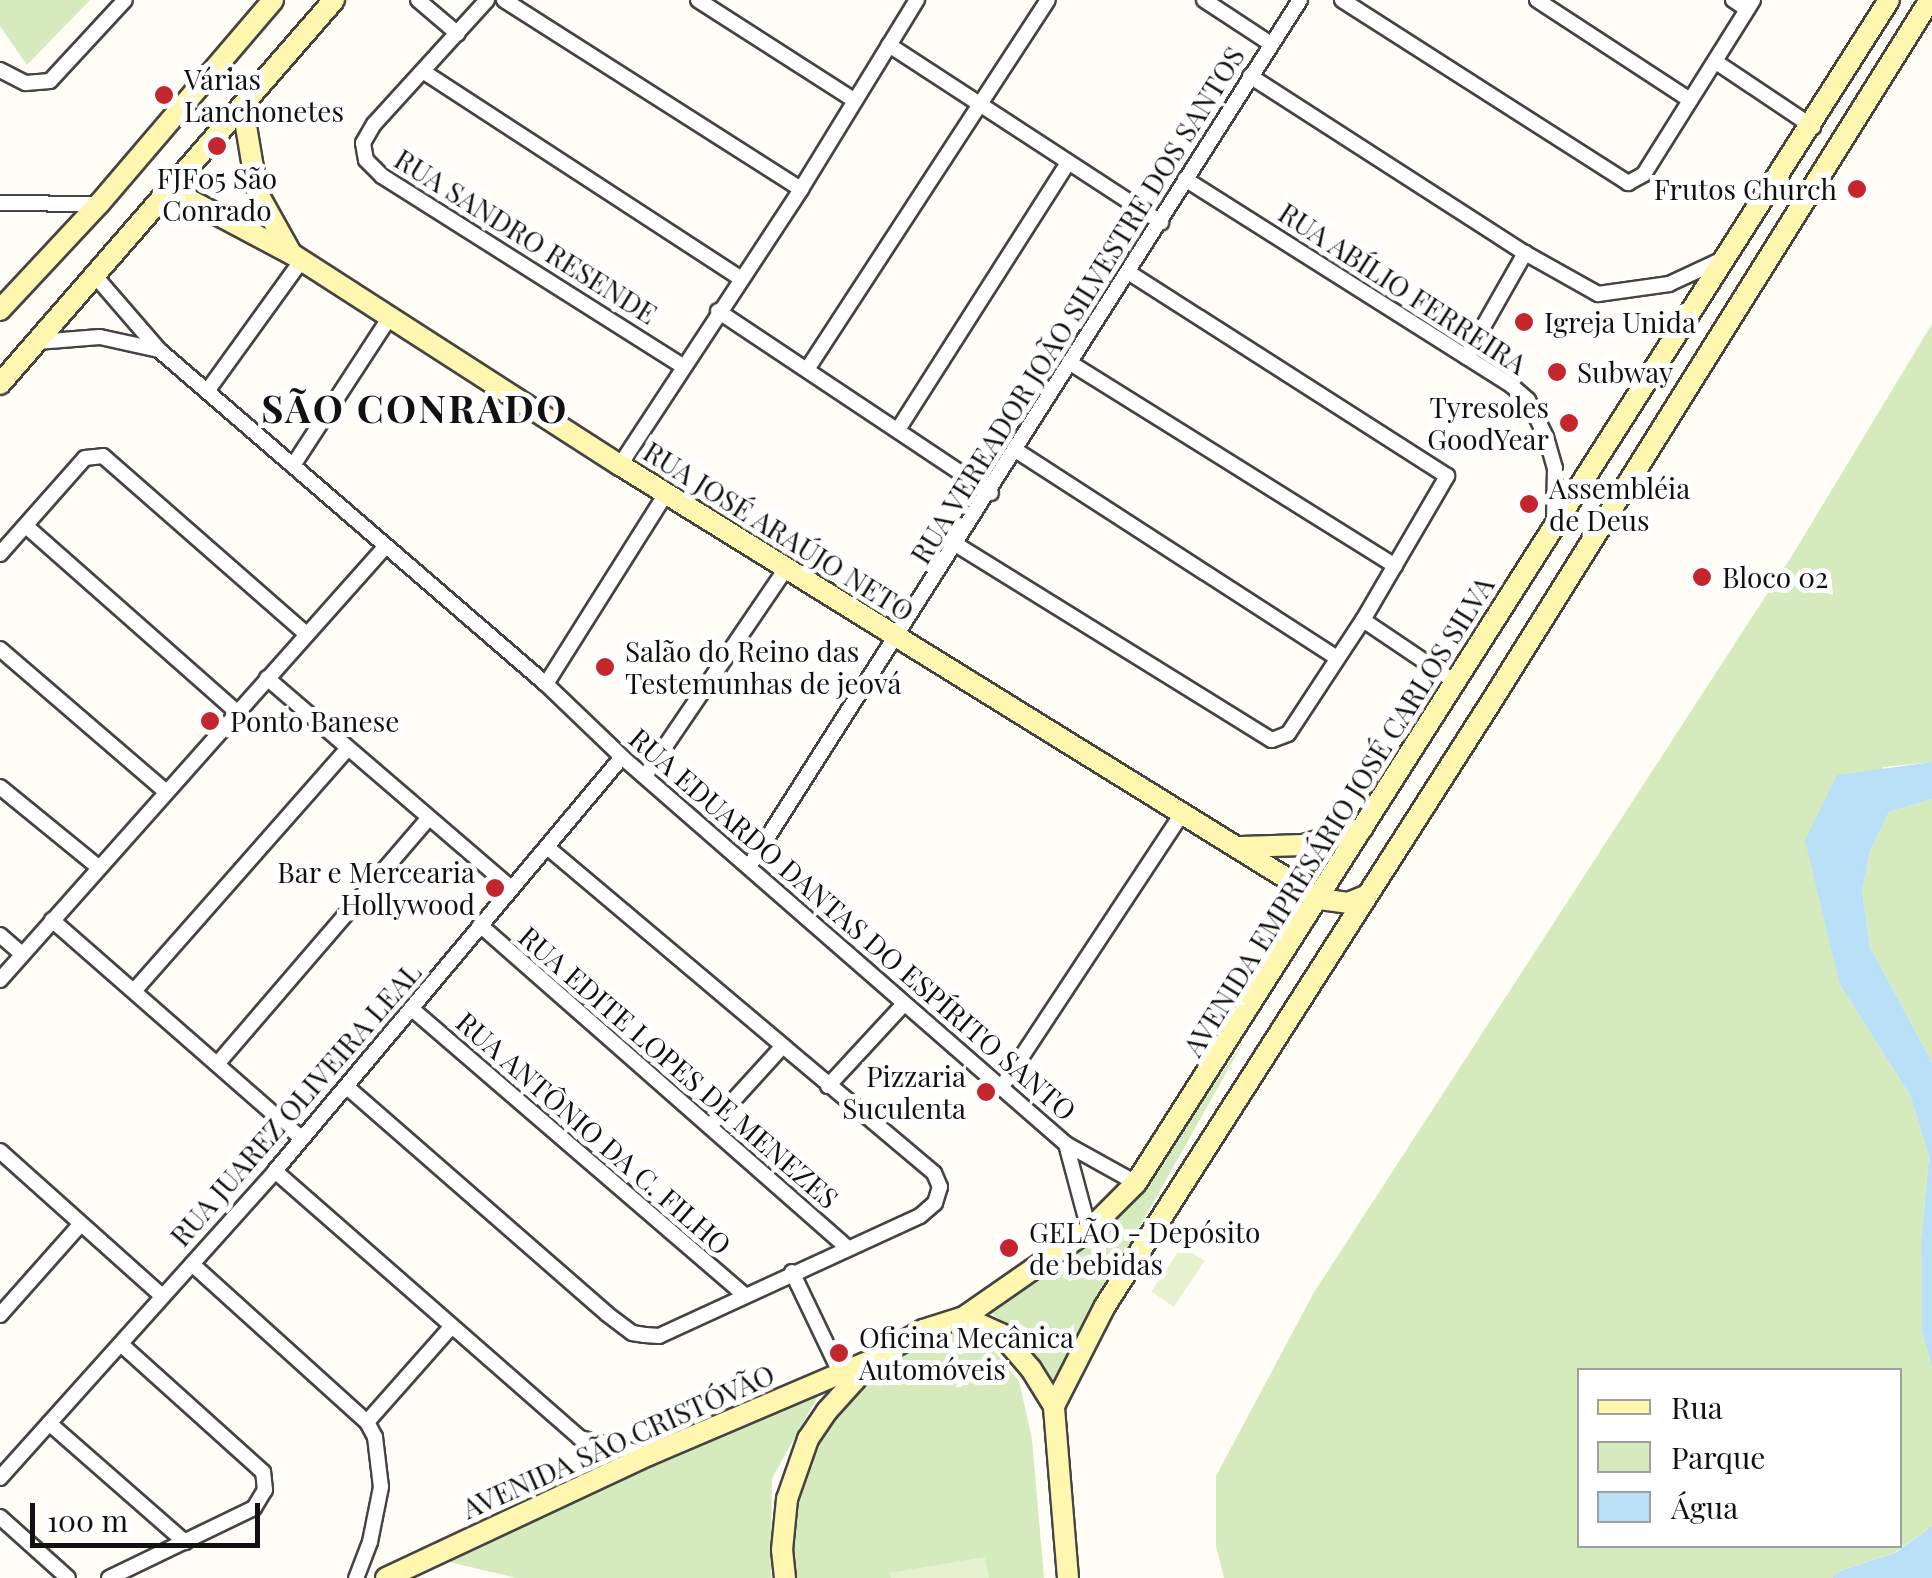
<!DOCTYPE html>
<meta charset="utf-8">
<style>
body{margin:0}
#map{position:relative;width:1932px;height:1578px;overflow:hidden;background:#fffdf5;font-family:"Playfair Display",serif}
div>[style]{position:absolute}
.green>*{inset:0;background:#d5ebbd}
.pitch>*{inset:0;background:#e6f2cf;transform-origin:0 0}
.water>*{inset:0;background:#b9e0f7}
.roads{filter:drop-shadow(2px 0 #444) drop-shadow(-2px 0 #444) drop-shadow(0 2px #444) drop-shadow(0 -2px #444)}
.street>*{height:14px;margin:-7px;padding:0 7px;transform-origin:7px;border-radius:7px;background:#fff}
.secondary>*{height:20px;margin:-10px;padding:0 10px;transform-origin:10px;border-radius:10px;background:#fff6b0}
.dots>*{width:28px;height:28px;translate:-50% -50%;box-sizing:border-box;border:5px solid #fff;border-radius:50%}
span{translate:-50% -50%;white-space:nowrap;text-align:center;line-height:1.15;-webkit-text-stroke:10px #fff;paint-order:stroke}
.poi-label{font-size:28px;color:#111}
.left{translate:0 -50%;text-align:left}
.right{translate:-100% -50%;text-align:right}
.street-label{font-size:28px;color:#111}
.district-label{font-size:38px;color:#111;font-weight:700;letter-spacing:2.5px}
.legend{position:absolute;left:1577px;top:1368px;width:325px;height:180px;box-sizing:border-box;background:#fff;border:2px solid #a0a0a0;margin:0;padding:12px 18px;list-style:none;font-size:30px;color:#111}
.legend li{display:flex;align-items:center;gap:20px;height:50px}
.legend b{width:50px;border:2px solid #a0a0a0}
.scale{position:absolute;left:30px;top:1503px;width:230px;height:45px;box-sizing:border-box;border:5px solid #111;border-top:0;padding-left:12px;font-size:30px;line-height:35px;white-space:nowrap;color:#111;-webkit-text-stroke:8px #fff;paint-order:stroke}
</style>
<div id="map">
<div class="green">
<div style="clip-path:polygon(0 0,90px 0,27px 65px,0 26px)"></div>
<div style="clip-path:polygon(evenodd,1932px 324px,1932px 762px,1883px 767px,1840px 985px,1910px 1095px,1929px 1157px,1921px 1240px,1922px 1332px,1932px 1368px,1932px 1526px,1896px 1552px,1840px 1571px,1832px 1578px,1224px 1578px,1216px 1546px,1216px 1476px,1313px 1294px,1793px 554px,1932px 324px,1580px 1370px,1900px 1370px,1900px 1546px,1580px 1546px,1580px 1370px)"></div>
<div style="clip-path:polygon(1932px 799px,1932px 1062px,1870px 947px,1862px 891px,1870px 851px,1889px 812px)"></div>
<div style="clip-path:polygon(1243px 1043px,1073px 1345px,1053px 1387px,1024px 1340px,988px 1310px,1144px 1182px)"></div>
<div style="clip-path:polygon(950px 1331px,973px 1336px,996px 1353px,1019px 1381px,1032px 1439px,1044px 1578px,789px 1578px,788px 1531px,798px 1487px,818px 1442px,876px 1369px,915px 1345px)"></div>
<div style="clip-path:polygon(821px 1391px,772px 1478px,771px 1578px,516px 1578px,441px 1560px)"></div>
</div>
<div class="pitch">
<div style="left:1182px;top:1246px;width:27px;height:55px;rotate:34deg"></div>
<div style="clip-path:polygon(985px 1557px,989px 1578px,891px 1578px,890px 1573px)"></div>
</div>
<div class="water">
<div style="clip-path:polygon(1932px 762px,1932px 799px,1889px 812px,1870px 851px,1862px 891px,1870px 947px,1932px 1062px,1932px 1368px,1922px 1332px,1921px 1240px,1929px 1157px,1910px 1095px,1840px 985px,1805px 840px,1837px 775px)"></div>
<div style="clip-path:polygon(1932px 1526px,1932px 1578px,1832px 1578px,1840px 1571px,1897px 1552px)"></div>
</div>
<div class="roads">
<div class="street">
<div style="left:418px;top:0;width:52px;rotate:40.4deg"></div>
<div style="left:487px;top:0;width:168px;rotate:132.3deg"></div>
<div style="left:374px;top:124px;width:22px;rotate:120deg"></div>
<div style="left:363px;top:143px;width:17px;rotate:80deg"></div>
<div style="left:366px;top:160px;width:23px;rotate:45deg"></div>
<div style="left:382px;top:176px;width:356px;rotate:32.3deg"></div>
<div style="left:504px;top:0;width:352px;rotate:32.5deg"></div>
<div style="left:698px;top:0;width:185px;rotate:32.7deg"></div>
<div style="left:1204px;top:0;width:80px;rotate:33.3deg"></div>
<div style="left:1342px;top:0;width:340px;rotate:32.6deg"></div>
<div style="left:1628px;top:183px;width:18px;rotate:-29deg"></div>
<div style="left:1644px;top:174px;width:205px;rotate:-57.9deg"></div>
<div style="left:1537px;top:0;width:183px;rotate:33.2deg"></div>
<div style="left:1733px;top:0;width:17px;rotate:33deg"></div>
<div style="left:889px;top:45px;width:325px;rotate:33.1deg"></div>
<div style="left:1716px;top:62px;width:117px;rotate:33.8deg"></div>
<div style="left:0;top:70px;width:29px;rotate:27deg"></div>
<div style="left:26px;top:83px;width:24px;rotate:-5deg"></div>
<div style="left:50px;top:81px;width:110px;rotate:-47.2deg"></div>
<div style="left:424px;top:72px;width:377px;rotate:33.1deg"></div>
<div style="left:1250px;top:76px;width:327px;rotate:32.8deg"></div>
<div style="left:1525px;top:253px;width:84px;rotate:29.3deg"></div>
<div style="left:1598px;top:294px;width:72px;rotate:-8deg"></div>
<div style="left:1669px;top:284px;width:62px;rotate:-24.9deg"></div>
<div style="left:1185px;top:179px;width:387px;rotate:32.3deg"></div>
<div style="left:1512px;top:386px;width:21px;rotate:41deg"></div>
<div style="left:1528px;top:400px;width:41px;rotate:64.1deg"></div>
<div style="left:1546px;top:437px;width:32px;rotate:74deg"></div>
<div style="left:1555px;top:468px;width:52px;rotate:91.1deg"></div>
<div style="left:0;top:203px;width:99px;rotate:0.6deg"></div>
<div style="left:96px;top:277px;width:96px;rotate:49.2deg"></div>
<div style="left:718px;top:311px;width:328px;rotate:33.7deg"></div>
<div style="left:37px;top:342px;width:63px;rotate:-4.5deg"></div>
<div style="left:100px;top:337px;width:60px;rotate:12.4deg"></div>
<div style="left:159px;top:350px;width:511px;rotate:40.8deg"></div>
<div style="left:546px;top:684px;width:105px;rotate:43.8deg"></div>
<div style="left:622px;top:757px;width:589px;rotate:41.08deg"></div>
<div style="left:1066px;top:1144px;width:80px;rotate:29.1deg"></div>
<div style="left:1466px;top:357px;width:120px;rotate:-60.4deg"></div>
<div style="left:1072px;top:364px;width:381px;rotate:32deg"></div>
<div style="left:808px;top:368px;width:439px;rotate:-56.9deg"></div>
<div style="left:208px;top:390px;width:159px;rotate:-54.2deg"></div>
<div style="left:899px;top:428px;width:313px;rotate:-57.5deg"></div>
<div style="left:1017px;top:451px;width:381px;rotate:32.9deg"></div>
<div style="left:294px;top:464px;width:174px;rotate:-56.9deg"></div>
<div style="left:620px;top:465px;width:330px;rotate:-56.7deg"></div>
<div style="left:801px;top:189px;width:222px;rotate:-58.5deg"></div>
<div style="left:27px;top:527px;width:278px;rotate:41.4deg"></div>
<div style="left:957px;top:545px;width:370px;rotate:31.8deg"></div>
<div style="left:1272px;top:740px;width:17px;rotate:-21deg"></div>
<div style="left:1288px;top:734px;width:136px;rotate:-56.7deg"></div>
<div style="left:1363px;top:620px;width:167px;rotate:-59.7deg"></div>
<div style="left:1447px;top:476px;width:377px;rotate:-147.4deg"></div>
<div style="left:0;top:554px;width:128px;rotate:-48.5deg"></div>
<div style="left:85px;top:458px;width:18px;rotate:-6deg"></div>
<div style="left:103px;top:456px;width:269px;rotate:41.2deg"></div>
<div style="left:1363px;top:620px;width:111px;rotate:34deg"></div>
<div style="left:0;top:649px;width:218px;rotate:40.7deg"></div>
<div style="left:267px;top:678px;width:322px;rotate:40.7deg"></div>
<div style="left:546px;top:684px;width:227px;rotate:-57.8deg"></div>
<div style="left:645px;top:776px;width:253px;rotate:-55.8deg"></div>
<div style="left:0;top:787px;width:125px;rotate:39.2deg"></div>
<div style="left:750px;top:865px;width:1025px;rotate:-57.55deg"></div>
<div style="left:52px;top:920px;width:332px;rotate:41.2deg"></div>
<div style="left:480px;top:925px;width:487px;rotate:41.3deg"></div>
<div style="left:0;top:935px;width:29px;rotate:41deg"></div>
<div style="left:0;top:980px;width:579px;rotate:-48.36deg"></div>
<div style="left:134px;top:991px;width:322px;rotate:-48.6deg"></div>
<div style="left:412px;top:1009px;width:437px;rotate:40.7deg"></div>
<div style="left:218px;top:1063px;width:322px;rotate:-49.3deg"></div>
<div style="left:1003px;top:1085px;width:325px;rotate:-56.6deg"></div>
<div style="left:828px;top:1086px;width:112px;rotate:-47.2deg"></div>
<div style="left:347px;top:1087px;width:345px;rotate:41.1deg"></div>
<div style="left:607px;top:1314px;width:31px;rotate:37deg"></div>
<div style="left:632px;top:1333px;width:13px;rotate:9deg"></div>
<div style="left:645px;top:1335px;width:14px;rotate:4deg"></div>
<div style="left:659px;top:1336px;width:287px;rotate:-24.7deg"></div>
<div style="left:920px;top:1216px;width:20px;rotate:-41deg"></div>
<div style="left:935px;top:1203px;width:17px;rotate:-73deg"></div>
<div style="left:940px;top:1187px;width:15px;rotate:-113deg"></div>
<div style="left:934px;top:1173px;width:506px;rotate:-139.89deg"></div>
<div style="left:710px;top:1126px;width:105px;rotate:-47.7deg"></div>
<div style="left:1066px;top:1144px;width:89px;rotate:75deg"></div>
<div style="left:0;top:1151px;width:216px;rotate:41.8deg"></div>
<div style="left:275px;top:1171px;width:405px;rotate:41.2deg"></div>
<div style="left:580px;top:1438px;width:70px;rotate:14deg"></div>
<div style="left:192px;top:1264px;width:236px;rotate:42.1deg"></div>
<div style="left:367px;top:1422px;width:17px;rotate:62deg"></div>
<div style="left:375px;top:1437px;width:50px;rotate:83.2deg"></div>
<div style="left:381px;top:1487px;width:56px;rotate:101.3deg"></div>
<div style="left:370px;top:1542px;width:39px;rotate:111deg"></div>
<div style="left:792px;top:1272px;width:111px;rotate:64.4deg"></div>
<div style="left:0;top:1315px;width:120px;rotate:-48.4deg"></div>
<div style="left:367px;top:1422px;width:127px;rotate:-48.5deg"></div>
<div style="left:49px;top:1423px;width:181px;rotate:41.2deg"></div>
<div style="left:0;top:1478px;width:412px;rotate:-48.1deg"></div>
<div style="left:275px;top:1171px;width:540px;rotate:-50.03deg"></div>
<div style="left:0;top:1517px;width:91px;rotate:41.9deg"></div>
<div style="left:109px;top:1578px;width:161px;rotate:-25.8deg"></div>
<div style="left:254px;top:1508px;width:21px;rotate:-59deg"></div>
<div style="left:265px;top:1490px;width:18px;rotate:-96deg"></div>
<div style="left:263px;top:1472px;width:191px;rotate:-138deg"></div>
</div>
<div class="secondary">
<div style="left:243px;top:108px;width:85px;rotate:80.5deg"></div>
<div style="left:257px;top:192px;width:70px;rotate:60.9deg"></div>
<div style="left:169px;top:189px;width:139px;rotate:27.9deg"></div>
<div style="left:292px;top:254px;width:390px;rotate:32.8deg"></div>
<div style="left:620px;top:465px;width:824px;rotate:31.8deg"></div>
<div style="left:1320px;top:899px;width:28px;rotate:8deg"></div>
<div style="left:1348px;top:903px;width:18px;rotate:-22deg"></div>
<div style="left:0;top:310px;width:145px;rotate:-47deg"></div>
<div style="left:99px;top:204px;width:268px;rotate:-49.5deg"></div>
<div style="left:0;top:384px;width:509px;rotate:-48.98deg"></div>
<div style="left:1241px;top:847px;width:62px;rotate:-1.8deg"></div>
<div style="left:1303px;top:845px;width:62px;rotate:-15.8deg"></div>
<div style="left:964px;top:1317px;width:41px;rotate:24.7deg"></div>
<div style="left:1001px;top:1334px;width:46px;rotate:49.4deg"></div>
<div style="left:1031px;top:1369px;width:44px;rotate:58.1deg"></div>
<div style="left:386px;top:1578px;width:290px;rotate:-25.1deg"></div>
<div style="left:649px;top:1455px;width:237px;rotate:-23.1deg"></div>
<div style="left:785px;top:1578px;width:28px;rotate:-96deg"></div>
<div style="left:782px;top:1550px;width:51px;rotate:-84.4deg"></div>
<div style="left:787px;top:1499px;width:64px;rotate:-70.7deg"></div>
<div style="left:808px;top:1439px;width:34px;rotate:-56deg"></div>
<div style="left:827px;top:1411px;width:70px;rotate:-47.9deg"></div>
<div style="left:874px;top:1359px;width:57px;rotate:-30.6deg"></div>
<div style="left:923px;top:1330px;width:43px;rotate:-17.6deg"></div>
<div style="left:964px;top:1317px;width:152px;rotate:-34.8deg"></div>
<div style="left:1089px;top:1230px;width:66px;rotate:-45deg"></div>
<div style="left:1136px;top:1183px;width:1402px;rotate:-57.52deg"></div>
<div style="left:1068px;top:1578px;width:173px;rotate:-94.7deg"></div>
<div style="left:1054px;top:1406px;width:112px;rotate:-63deg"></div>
<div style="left:1105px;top:1306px;width:711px;rotate:-57.41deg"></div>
<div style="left:1488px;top:707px;width:834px;rotate:-57.99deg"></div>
</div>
</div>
<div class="dots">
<div style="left:164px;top:95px;background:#c4262e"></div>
<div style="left:217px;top:146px;background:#c4262e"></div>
<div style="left:1857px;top:189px;background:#c4262e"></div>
<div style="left:1524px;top:322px;background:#c4262e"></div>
<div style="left:1557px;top:372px;background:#c4262e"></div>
<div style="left:1569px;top:423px;background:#c4262e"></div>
<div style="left:1529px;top:504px;background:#c4262e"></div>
<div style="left:1702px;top:577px;background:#c4262e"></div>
<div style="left:605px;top:667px;background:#c4262e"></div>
<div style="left:210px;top:721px;background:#c4262e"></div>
<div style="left:495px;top:888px;background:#c4262e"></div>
<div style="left:986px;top:1092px;background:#c4262e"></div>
<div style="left:1009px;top:1248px;background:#c4262e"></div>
<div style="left:839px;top:1353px;background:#c4262e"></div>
</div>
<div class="poi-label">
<span class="left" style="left:184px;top:95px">Várias<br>Lanchonetes</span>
<span style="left:217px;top:194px">FJF05 São<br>Conrado</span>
<span class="right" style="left:1837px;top:189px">Frutos Church</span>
<span class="left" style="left:1544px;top:322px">Igreja Unida</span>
<span class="left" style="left:1577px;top:372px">Subway</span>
<span class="right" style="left:1549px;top:423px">Tyresoles<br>GoodYear</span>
<span class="left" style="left:1549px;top:504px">Assembléia<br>de Deus</span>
<span class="left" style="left:1722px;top:577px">Bloco 02</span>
<span class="left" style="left:625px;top:667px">Salão do Reino das<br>Testemunhas de jeová</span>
<span class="left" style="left:230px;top:721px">Ponto Banese</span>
<span class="right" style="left:475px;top:888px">Bar e Mercearia<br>Hollywood</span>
<span class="right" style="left:966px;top:1092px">Pizzaria<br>Suculenta</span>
<span class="left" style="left:1029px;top:1248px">GELÃO - Depósito<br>de bebidas</span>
<span class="left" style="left:859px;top:1353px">Oficina Mecânica<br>Automóveis</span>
</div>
<div class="street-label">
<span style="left:526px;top:236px;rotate:32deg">RUA SANDRO RESENDE</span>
<span style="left:1403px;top:288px;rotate:33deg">RUA ABÍLIO FERREIRA</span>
<span style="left:1077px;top:305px;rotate:-58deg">RUA VEREADOR JOÃO SILVESTRE DOS SANTOS</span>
<span style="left:779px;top:531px;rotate:32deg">RUA JOSÉ ARAÚJO NETO</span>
<span style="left:1338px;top:816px;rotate:-58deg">AVENIDA EMPRESÁRIO JOSÉ CARLOS SILVA</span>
<span style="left:853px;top:924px;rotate:41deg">RUA EDUARDO DANTAS DO ESPÍRITO SANTO</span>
<span style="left:679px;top:1067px;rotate:41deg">RUA EDITE LOPES DE MENEZES</span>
<span style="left:295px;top:1104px;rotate:-49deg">RUA JUAREZ OLIVEIRA LEAL</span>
<span style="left:594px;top:1133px;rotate:41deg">RUA ANTÔNIO DA C. FILHO</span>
<span style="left:618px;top:1441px;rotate:-24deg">AVENIDA SÃO CRISTÓVÃO</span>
</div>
<div class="district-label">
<span style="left:415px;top:408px">SÃO CONRADO</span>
</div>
<ul class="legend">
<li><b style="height:12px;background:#fff6b0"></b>Rua</li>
<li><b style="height:28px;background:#d5ebbd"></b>Parque</li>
<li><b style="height:28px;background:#b9e0f7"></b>Água</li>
</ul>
<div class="scale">100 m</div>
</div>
